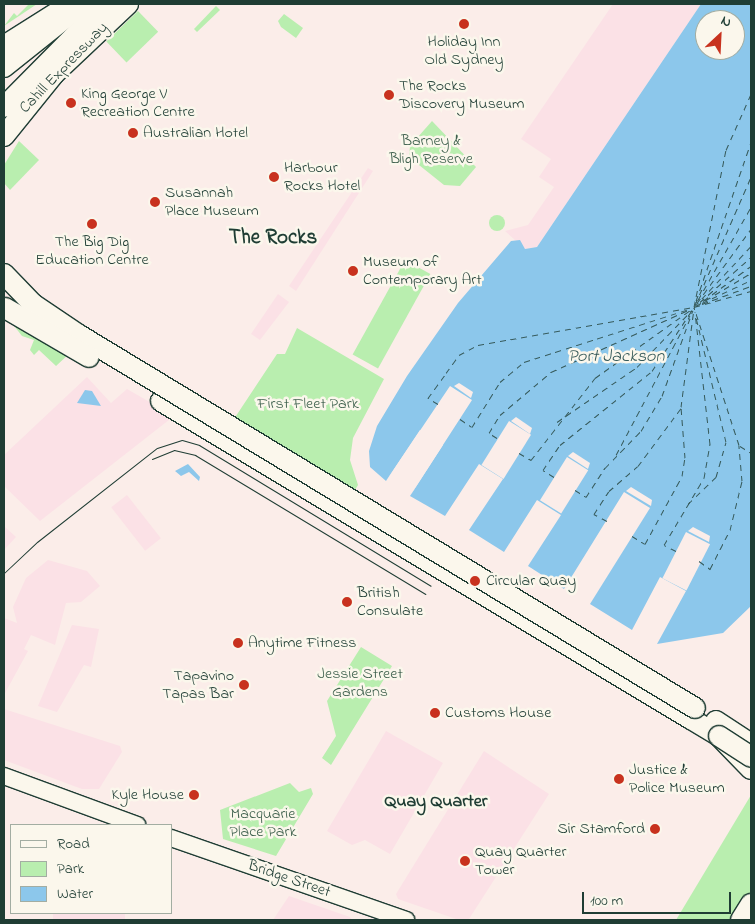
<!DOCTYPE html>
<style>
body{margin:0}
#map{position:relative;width:755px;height:924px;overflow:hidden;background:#fbede9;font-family:"Indie Flower",sans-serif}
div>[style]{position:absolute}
.built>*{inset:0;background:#fbe1e6;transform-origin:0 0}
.green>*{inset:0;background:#b9eeaf;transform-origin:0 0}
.round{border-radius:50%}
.water>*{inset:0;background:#8cc7eb}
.pier>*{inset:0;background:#fbede9;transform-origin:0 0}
.ferry>*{height:1px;margin-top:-0.5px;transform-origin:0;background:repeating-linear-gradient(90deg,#355959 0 6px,transparent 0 11px)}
.roads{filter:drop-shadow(1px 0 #1f3d34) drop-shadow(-1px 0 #1f3d34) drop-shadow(0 1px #1f3d34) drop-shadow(0 -1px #1f3d34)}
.major>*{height:16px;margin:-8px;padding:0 8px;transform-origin:8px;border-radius:8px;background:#fbf7ec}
.highway>*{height:20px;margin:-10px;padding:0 10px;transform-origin:10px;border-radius:10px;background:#fbf7ec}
.tram>*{height:1px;margin:-0.5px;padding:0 0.5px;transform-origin:0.5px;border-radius:0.5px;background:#1f3d34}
.bridges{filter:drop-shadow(1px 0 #1f3d34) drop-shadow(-1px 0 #1f3d34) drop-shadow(0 1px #1f3d34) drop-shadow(0 -1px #1f3d34)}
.highway-bridge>*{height:20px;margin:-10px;padding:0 10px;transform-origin:10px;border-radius:10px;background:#fbf7ec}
.dots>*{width:14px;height:14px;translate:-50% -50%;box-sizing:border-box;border:2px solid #fbf7ec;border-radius:50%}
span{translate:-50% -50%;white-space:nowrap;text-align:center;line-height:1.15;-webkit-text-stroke:5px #fbf7ec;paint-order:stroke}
.poi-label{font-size:16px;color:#1f3d34}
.left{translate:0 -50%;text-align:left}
.right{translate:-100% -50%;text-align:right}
.street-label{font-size:16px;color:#1f3d34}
.park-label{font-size:16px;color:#3e604d}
.water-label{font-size:18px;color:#355959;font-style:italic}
.neighbourhood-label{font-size:18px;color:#1f3d34;font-weight:700}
.district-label{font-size:21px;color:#1f3d34;font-weight:700}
.frame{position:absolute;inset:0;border:5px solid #1f3d34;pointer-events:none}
.legend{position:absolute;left:10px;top:824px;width:162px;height:90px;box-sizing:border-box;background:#fbf7ec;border:1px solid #a3ada2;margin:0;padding:6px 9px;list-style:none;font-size:15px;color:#1f3d34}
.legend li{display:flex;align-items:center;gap:10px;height:25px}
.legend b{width:25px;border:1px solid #a3ada2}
.north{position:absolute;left:695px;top:10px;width:50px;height:50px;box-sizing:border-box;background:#fbf7ec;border:1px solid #a3ada2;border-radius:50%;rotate:25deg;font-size:14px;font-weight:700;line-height:20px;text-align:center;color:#1f3d34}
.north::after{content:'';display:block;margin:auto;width:18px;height:22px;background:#c8321e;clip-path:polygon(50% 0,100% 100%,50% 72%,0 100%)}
.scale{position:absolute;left:582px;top:892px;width:149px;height:22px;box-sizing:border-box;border:2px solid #1f3d34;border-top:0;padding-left:6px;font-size:15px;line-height:18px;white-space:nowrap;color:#1f3d34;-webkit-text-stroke:4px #fbf7ec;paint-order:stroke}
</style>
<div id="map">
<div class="built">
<div style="clip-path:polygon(613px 4px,701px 4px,537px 247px,525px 249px,505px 231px,528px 225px,554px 187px,539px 177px,551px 159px,521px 139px)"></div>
<div style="clip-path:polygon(368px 168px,373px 171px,296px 291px,289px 286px)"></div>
<div style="clip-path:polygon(278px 294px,289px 302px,260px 340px,251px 334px)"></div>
<div style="clip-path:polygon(87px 377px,111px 403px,127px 389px,174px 416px,40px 521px,4px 486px,4px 455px)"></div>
<div style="left:127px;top:495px;width:55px;height:20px;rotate:52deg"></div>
<div style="clip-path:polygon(4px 526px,16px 537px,4px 550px)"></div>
<div style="clip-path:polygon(48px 560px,87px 571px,100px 586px,81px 602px,66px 603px,55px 645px,31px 635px,24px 649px,28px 651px,4px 695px,4px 618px,17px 623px,13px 607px,26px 578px)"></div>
<div style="clip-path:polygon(72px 625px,99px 629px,91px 667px,84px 665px,57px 712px,38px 706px)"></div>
<div style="clip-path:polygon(4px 709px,120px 746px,122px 752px,99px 789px,82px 789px,4px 760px)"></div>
<div style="clip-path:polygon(386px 731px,443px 763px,390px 854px,365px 840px,352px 845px,327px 831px)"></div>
<div style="clip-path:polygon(484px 751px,549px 794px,469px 919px,459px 920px,398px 899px,396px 894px)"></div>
<div style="clip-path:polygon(289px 896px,350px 917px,352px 920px,273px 920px)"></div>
<div style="left:53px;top:913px;width:72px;height:8px"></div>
</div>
<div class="green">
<div style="clip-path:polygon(29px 4px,37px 4px,4px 26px,14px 13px,17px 16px)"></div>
<div style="clip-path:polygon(216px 6px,220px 10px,197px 32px,194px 29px)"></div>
<div style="left:138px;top:11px;width:29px;height:44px;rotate:46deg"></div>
<div style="clip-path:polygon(284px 14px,303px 28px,296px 38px,281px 27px,278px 21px)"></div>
<div style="clip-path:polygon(432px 121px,476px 167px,460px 186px,444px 185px,409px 157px,410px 146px)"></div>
<div style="clip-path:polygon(19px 141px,39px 160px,10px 190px,4px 183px,4px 165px)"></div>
<div class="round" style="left:489px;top:215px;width:16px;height:16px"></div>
<div style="left:405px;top:260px;width:29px;height:108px;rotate:29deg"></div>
<div style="clip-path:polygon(11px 322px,37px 339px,70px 353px,56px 366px,39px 350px,34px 355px,30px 350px,34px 340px,22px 336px)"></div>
<div style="clip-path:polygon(297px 328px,384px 379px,353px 438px,350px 460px,358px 485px,353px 493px,232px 422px,277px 354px,285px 354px)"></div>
<div style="clip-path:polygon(361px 647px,392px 666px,331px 765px,322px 758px,336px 736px,327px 701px)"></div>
<div style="clip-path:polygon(290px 783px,299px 792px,311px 788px,313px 794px,276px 856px,223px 839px,220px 810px)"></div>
<div style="clip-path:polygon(751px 795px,751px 895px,733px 920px,676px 920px)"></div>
</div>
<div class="water">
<div style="clip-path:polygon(evenodd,701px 4px,751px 4px,751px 606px,723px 633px,657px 644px,686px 591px,660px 577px,632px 630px,590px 604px,650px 508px,624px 492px,564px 589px,528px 566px,561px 515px,537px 500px,504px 552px,469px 530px,503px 479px,479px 464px,445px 516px,410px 496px,443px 445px,420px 430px,386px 481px,370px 467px,369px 451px,377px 426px,407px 376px,458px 303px,511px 241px,520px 240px,525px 249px,537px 247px,701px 4px,705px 20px,735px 20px,735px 50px,705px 50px,705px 20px)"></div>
<div style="clip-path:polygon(85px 390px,92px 391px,101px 406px,77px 403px)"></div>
<div style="clip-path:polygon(188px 464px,200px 477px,199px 481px,189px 472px,181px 476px,175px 471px)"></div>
</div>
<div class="pier">
<div style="clip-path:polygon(459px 383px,473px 392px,471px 398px,454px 386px)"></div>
<div style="clip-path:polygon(450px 386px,472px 400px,410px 496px,440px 446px,421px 433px,386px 481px)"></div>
<div style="clip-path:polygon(516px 417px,532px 428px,530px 434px,511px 421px)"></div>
<div style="left:509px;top:421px;width:26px;height:52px;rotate:32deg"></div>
<div style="clip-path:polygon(573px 452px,590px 463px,588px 469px,568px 456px)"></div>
<div style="left:567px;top:457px;width:25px;height:51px;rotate:32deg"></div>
<div style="clip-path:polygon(631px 487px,652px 500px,651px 506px,626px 491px)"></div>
<div style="clip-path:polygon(693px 527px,710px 536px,709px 542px,688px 531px)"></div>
<div style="left:686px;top:532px;width:27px;height:52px;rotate:27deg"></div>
</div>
<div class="ferry">
<div style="left:698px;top:300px;width:107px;rotate:-60.3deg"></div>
<div style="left:696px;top:301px;width:168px;rotate:-70.9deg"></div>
<div style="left:703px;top:301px;width:59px;rotate:-36.1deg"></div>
<div style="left:700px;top:302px;width:68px;rotate:-41.4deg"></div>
<div style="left:697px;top:303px;width:92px;rotate:-53.9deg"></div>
<div style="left:702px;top:303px;width:54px;rotate:-25.1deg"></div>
<div style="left:702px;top:304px;width:52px;rotate:-20.2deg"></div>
<div style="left:695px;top:305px;width:140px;rotate:-66.4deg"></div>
<div style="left:696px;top:306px;width:64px;rotate:-31deg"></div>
<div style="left:438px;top:404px;width:12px;rotate:-149deg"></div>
<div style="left:428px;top:398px;width:31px;rotate:-54deg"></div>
<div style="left:446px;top:373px;width:22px;rotate:-54deg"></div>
<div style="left:459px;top:355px;width:21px;rotate:-28deg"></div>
<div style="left:478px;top:345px;width:219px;rotate:-10deg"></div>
<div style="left:694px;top:307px;width:160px;rotate:-78.5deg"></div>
<div style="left:726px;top:150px;width:61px;rotate:-65.9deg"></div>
<div style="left:460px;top:419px;width:14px;rotate:34deg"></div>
<div style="left:472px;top:427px;width:53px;rotate:-58.1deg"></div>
<div style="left:500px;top:382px;width:31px;rotate:-40deg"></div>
<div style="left:524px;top:362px;width:173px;rotate:-17.8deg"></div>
<div style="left:557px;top:422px;width:97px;rotate:-34.5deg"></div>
<div style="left:637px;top:367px;width:79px;rotate:-46deg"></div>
<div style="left:497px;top:438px;width:9px;rotate:-148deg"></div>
<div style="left:489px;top:433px;width:21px;rotate:-59deg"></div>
<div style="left:500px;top:415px;width:67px;rotate:-40.1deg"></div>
<div style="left:551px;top:372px;width:150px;rotate:-24.3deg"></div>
<div style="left:740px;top:446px;width:13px;rotate:32deg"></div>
<div style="left:519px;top:453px;width:14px;rotate:30deg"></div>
<div style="left:531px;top:460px;width:104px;rotate:-52deg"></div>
<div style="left:595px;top:378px;width:120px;rotate:-35.5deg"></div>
<div style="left:616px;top:455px;width:158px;rotate:-62.1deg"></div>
<div style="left:554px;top:477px;width:13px;rotate:-148deg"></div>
<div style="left:543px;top:470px;width:30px;rotate:-56deg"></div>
<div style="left:560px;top:445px;width:118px;rotate:-38.8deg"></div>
<div style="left:652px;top:371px;width:77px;rotate:-56.7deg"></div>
<div style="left:694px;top:307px;width:83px;rotate:-46.9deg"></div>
<div style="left:575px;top:490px;width:13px;rotate:32deg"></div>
<div style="left:586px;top:497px;width:35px;rotate:-57deg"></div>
<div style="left:605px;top:468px;width:52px;rotate:-45.8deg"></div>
<div style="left:641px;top:431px;width:41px;rotate:-59deg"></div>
<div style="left:662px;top:396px;width:91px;rotate:-70.2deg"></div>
<div style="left:688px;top:504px;width:39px;rotate:-44deg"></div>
<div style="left:716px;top:477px;width:36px;rotate:-74deg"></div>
<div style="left:726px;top:442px;width:129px;rotate:-103.5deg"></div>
<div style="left:607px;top:521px;width:15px;rotate:-152deg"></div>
<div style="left:594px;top:514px;width:27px;rotate:-57deg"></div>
<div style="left:609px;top:491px;width:38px;rotate:-41deg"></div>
<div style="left:638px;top:466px;width:72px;rotate:-53.4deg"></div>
<div style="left:632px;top:536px;width:15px;rotate:32deg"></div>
<div style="left:645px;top:544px;width:77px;rotate:-61.4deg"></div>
<div style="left:682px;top:476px;width:18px;rotate:-81deg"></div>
<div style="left:685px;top:458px;width:51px;rotate:-94.5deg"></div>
<div style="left:681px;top:407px;width:100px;rotate:-82.5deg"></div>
<div style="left:676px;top:551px;width:13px;rotate:-153deg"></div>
<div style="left:664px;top:545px;width:78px;rotate:-59.2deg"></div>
<div style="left:704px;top:478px;width:35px;rotate:-80deg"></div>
<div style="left:710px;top:444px;width:133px;rotate:-96.5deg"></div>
<div style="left:699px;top:561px;width:14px;rotate:36deg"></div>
<div style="left:710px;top:569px;width:44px;rotate:-62.9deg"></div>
<div style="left:730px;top:530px;width:50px;rotate:-76.2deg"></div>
<div style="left:742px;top:481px;width:36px;rotate:-95deg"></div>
<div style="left:739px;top:445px;width:145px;rotate:-108.1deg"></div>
<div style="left:694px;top:307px;width:59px;rotate:-15.7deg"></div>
</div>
<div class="roads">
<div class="major">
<div style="left:4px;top:776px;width:142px;rotate:20.2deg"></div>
<div style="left:171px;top:838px;width:249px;rotate:19.2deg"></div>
</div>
<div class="highway">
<div style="left:4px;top:46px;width:67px;rotate:-32.3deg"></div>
<div style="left:4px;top:67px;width:101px;rotate:-38.6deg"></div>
<div style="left:4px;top:107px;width:145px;rotate:-45.3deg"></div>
<div style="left:4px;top:136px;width:80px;rotate:-51.1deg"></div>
<div style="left:54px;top:74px;width:102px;rotate:-43.4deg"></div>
<div style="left:161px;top:401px;width:618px;rotate:30.96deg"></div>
<div style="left:691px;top:719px;width:33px;rotate:31deg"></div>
<div style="left:719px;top:736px;width:46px;rotate:45.9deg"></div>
<div style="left:716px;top:721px;width:42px;rotate:33.3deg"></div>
<div style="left:741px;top:920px;width:19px;rotate:-58deg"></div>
</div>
</div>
<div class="tram">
<div style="left:152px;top:459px;width:24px;rotate:-22deg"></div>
<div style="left:174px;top:450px;width:22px;rotate:13deg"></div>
<div style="left:195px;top:455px;width:269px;rotate:31.1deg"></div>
<div style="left:4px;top:573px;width:45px;rotate:-43.2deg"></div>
<div style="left:37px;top:542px;width:152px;rotate:-38.1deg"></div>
<div style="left:157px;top:448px;width:26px;rotate:-18deg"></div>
<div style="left:182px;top:440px;width:18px;rotate:16deg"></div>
<div style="left:199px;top:445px;width:271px;rotate:31.3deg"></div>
</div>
<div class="bridges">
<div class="highway-bridge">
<div style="left:4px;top:274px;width:42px;rotate:46deg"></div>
<div style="left:33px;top:304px;width:55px;rotate:34deg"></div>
<div style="left:79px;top:335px;width:720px;rotate:31.2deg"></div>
<div style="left:5px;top:308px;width:97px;rotate:30.3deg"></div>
<div style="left:719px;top:736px;width:38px;rotate:33deg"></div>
</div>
</div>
<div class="dots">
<div style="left:464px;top:24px;background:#c8321e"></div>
<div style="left:389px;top:95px;background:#c8321e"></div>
<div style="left:71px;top:103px;background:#c8321e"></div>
<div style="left:133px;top:133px;background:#c8321e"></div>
<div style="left:274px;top:177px;background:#c8321e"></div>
<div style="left:155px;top:202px;background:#c8321e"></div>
<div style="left:92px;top:224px;background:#c8321e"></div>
<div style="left:353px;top:271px;background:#c8321e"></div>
<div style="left:475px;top:581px;background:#c8321e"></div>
<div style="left:347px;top:602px;background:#c8321e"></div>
<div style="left:238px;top:643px;background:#c8321e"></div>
<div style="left:244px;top:685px;background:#c8321e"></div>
<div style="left:435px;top:713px;background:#c8321e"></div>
<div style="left:619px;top:779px;background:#c8321e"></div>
<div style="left:194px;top:795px;background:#c8321e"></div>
<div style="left:655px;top:829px;background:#c8321e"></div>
<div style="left:465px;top:861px;background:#c8321e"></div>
</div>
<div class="poi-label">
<span style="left:464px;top:51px">Holiday Inn<br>Old Sydney</span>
<span class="left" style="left:399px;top:95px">The Rocks<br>Discovery Museum</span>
<span class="left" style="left:81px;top:103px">King George V<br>Recreation Centre</span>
<span class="left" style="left:143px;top:133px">Australian Hotel</span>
<span class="left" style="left:284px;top:177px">Harbour<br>Rocks Hotel</span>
<span class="left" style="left:165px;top:202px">Susannah<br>Place Museum</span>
<span style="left:92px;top:251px">The Big Dig<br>Education Centre</span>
<span class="left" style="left:363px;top:271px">Museum of<br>Contemporary Art</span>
<span class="left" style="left:486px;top:581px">Circular Quay</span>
<span class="left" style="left:357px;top:602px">British<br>Consulate</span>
<span class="left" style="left:248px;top:643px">Anytime Fitness</span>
<span class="right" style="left:234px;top:685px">Tapavino<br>Tapas Bar</span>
<span class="left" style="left:445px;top:713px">Customs House</span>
<span class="left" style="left:629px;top:779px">Justice &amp;<br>Police Museum</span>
<span class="right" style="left:184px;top:795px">Kyle House</span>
<span class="right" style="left:645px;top:829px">Sir Stamford</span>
<span class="left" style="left:475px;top:861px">Quay Quarter<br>Tower</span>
</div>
<div class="street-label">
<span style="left:64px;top:68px;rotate:-46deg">Cahill Expressway</span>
<span style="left:289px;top:879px;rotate:19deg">Bridge Street</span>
</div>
<div class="park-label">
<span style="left:431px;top:150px">Barney &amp;<br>Bligh Reserve</span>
<span style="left:308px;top:404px">First Fleet Park</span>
<span style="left:360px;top:683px">Jessie Street<br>Gardens</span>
<span style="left:263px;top:823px">Macquarie<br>Place Park</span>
</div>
<div class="water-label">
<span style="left:616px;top:357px">Port Jackson</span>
</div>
<div class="neighbourhood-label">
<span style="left:436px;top:802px">Quay Quarter</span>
</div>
<div class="district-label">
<span style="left:273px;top:238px">The Rocks</span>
</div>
<div class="frame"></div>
<ul class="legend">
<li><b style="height:6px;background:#fbf7ec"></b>Road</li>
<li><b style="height:14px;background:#b9eeaf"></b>Park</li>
<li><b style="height:14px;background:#8cc7eb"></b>Water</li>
</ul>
<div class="north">N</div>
<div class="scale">100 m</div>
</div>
